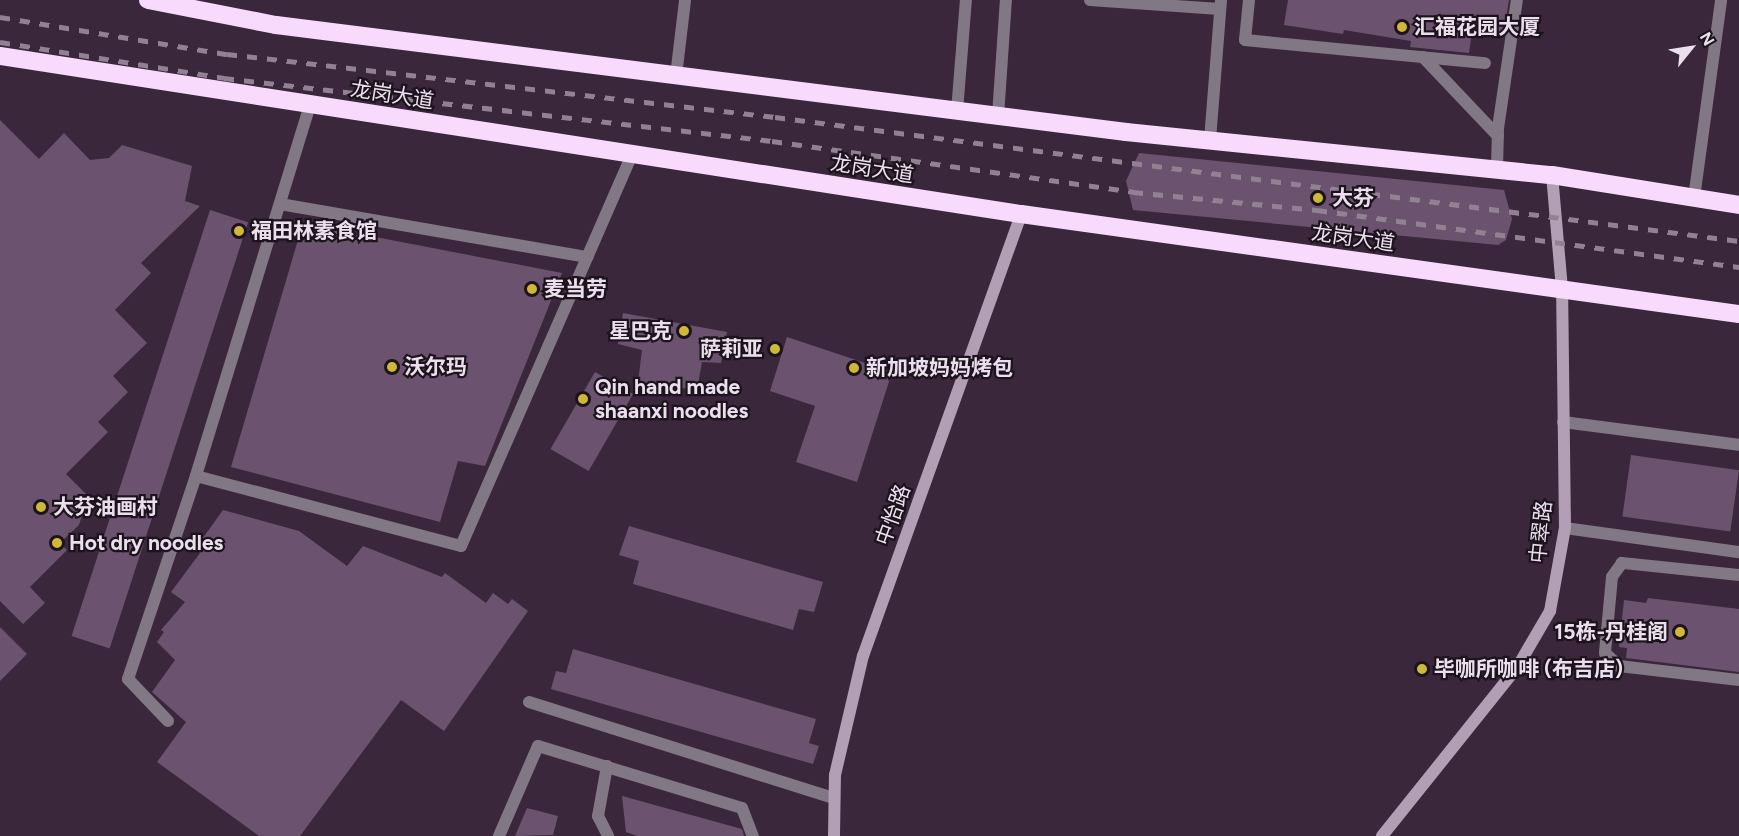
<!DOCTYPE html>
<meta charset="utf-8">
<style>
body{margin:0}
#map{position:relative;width:1739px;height:836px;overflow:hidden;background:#3a273c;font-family:Figtree,"Noto Sans SC",sans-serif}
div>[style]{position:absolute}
.building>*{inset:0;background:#6b536f;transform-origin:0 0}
.street>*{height:12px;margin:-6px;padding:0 6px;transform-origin:6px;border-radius:6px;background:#827784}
.secondary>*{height:12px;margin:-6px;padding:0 6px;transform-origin:6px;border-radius:6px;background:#b29fb5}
.highway>*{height:18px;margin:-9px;padding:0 9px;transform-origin:9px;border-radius:9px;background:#f8dbfc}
.rail>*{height:4.5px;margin-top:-2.25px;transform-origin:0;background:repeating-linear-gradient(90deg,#918193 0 10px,transparent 0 20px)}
.dots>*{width:16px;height:16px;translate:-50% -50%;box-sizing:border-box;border:3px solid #1c131d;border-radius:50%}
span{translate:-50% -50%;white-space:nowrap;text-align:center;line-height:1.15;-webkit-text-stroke:4.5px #1c131d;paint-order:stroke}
.poi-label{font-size:21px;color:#ebdfed;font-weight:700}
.left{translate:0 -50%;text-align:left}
.right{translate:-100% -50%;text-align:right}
.street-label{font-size:21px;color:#ebdfed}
.north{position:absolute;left:1661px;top:18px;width:60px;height:60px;-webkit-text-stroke:4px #1c131d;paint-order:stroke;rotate:60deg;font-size:16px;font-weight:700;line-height:24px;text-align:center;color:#ebdfed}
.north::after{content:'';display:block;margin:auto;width:21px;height:27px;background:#ebdfed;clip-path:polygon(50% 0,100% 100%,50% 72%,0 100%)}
</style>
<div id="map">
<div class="building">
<div style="clip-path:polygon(1288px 0,1509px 0,1503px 37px,1472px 32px,1469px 53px,1410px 47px,1411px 41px,1344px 30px,1343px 34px,1284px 25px)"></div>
<div style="clip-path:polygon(0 120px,39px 159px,64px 133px,90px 160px,109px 158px,122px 145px,192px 166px,185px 201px,200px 206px,141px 263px,151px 273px,115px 310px,147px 343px,113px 376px,128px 392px,98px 422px,108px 432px,66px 474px,88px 496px,79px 525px,60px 543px,67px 550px,30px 587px,45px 603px,23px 624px,0 601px)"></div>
<div style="clip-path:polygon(1139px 153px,1504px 190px,1512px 219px,1506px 240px,1498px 245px,1133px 210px,1126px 181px)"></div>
<div style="left:210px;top:210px;width:40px;height:448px;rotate:18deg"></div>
<div style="clip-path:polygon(303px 223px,562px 273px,485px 466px,458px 461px,440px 522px,231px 467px)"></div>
<div style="clip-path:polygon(623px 313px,727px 332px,721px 363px,702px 362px,697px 390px,638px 382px,642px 350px,618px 344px)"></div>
<div style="clip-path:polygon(787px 337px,892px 372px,857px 482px,796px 462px,815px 406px,770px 391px)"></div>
<div style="left:595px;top:372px;width:44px;height:89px;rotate:30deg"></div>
<div style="left:1631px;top:455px;width:109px;height:62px;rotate:8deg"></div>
<div style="clip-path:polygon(223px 510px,299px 531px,347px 566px,363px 546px,442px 577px,445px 573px,486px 603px,493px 593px,508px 604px,512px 599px,528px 611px,444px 731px,401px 700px,300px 836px,259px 836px,157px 762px,186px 722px,152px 692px,175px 660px,157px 642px,164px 632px,161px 630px,185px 602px,171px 592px,200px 553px,195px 549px)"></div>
<div style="clip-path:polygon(629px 526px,823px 582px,814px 612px,799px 609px,793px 630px,633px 584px,639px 561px,619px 555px)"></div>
<div style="clip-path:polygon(1648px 598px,1739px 609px,1739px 672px,1626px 658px,1627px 648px,1619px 647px,1624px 600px,1646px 603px)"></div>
<div style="clip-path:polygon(0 627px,27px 654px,0 681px)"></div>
<div style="clip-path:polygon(573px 649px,816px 719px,809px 743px,819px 746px,813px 764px,551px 689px,556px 671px,566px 673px)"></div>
<div style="clip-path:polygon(622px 796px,742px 829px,744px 836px,637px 836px,626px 832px)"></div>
<div style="clip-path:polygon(527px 808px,558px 816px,553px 835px,515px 836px)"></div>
</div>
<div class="street">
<div style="left:1090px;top:0;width:130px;rotate:4deg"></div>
<div style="left:1249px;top:0;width:40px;rotate:95.7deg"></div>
<div style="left:1245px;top:40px;width:241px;rotate:5.5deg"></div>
<div style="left:1423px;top:57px;width:109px;rotate:46.5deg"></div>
<div style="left:676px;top:76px;width:77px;rotate:-83.2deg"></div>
<div style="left:310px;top:105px;width:388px;rotate:107.1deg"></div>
<div style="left:196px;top:476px;width:274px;rotate:14.8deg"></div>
<div style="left:461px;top:546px;width:427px;rotate:-66.4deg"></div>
<div style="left:957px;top:111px;width:111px;rotate:-85.4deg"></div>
<div style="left:998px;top:116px;width:116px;rotate:-86.1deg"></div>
<div style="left:1210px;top:140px;width:140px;rotate:-85.5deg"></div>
<div style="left:1497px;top:169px;width:41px;rotate:-88.6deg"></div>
<div style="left:1498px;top:128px;width:129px;rotate:-81.6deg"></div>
<div style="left:1694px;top:198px;width:200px;rotate:-82.2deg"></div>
<div style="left:280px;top:204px;width:312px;rotate:9.8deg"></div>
<div style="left:1563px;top:422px;width:177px;rotate:7.4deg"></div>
<div style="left:1565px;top:528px;width:176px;rotate:7.9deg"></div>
<div style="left:1739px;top:575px;width:118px;rotate:-174.1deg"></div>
<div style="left:1622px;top:563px;width:17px;rotate:126deg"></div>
<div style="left:1612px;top:577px;width:76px;rotate:95.3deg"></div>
<div style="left:1605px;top:653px;width:19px;rotate:43deg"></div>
<div style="left:1619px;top:666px;width:121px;rotate:6.7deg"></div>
<div style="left:529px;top:702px;width:320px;rotate:17.5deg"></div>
<div style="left:168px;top:721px;width:58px;rotate:-133.6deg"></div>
<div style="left:128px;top:679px;width:214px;rotate:-71.5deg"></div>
<div style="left:607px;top:766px;width:51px;rotate:100.2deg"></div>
<div style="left:598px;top:816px;width:22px;rotate:63deg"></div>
<div style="left:499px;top:836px;width:98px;rotate:-66.6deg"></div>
<div style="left:538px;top:746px;width:213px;rotate:16.9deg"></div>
<div style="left:742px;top:808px;width:30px;rotate:69deg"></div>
</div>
<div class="secondary">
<div style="left:834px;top:836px;width:61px;rotate:-89.1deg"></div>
<div style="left:835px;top:775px;width:122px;rotate:-76.8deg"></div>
<div style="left:863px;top:656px;width:469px;rotate:-70.3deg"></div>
<div style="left:1382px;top:836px;width:218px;rotate:-51.3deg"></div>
<div style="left:1518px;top:666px;width:64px;rotate:-59.8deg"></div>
<div style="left:1550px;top:611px;width:84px;rotate:-79.8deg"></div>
<div style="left:1565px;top:528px;width:239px;rotate:-90.7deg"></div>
<div style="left:1562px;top:289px;width:114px;rotate:-95deg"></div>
</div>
<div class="highway">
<div style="left:148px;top:0;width:130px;rotate:11.1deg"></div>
<div style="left:276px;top:25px;width:857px;rotate:7.17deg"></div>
<div style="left:1126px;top:132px;width:428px;rotate:5.8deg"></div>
<div style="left:1552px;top:175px;width:189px;rotate:9.1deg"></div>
<div style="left:0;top:56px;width:1033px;rotate:8.8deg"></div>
<div style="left:1021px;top:214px;width:725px;rotate:7.93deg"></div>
</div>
<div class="rail">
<div style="left:0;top:17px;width:230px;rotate:9.3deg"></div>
<div style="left:227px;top:54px;width:552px;rotate:6.56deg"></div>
<div style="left:775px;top:117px;width:972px;rotate:7.33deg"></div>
<div style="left:0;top:42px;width:227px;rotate:9.1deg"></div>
<div style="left:224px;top:78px;width:552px;rotate:6.56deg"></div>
<div style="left:772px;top:141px;width:365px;rotate:8deg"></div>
<div style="left:1133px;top:192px;width:185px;rotate:5.6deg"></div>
<div style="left:1317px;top:210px;width:426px;rotate:7.7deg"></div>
</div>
<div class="dots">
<div style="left:1402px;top:27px;background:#cfb837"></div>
<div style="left:1318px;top:198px;background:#cfb837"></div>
<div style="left:239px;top:231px;background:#cfb837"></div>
<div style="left:532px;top:289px;background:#cfb837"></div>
<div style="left:684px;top:331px;background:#cfb837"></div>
<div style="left:775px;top:349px;background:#cfb837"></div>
<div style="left:392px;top:367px;background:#cfb837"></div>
<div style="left:854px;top:368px;background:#cfb837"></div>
<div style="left:583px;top:399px;background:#cfb837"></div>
<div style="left:41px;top:507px;background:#cfb837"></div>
<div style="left:57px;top:543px;background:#cfb837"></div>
<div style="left:1680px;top:632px;background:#cfb837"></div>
<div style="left:1422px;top:669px;background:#cfb837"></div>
</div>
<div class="poi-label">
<span class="left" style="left:1414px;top:27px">汇福花园大厦</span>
<span class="left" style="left:1332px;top:198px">大芬</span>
<span class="left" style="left:251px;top:231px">福田林素食馆</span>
<span class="left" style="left:544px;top:289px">麦当劳</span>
<span class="right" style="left:672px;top:331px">星巴克</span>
<span class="right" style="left:763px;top:349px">萨莉亚</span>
<span class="left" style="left:404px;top:367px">沃尔玛</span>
<span class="left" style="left:866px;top:368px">新加坡妈妈烤包</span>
<span class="left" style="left:595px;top:399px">Qin hand made<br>shaanxi noodles</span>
<span class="left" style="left:53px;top:507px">大芬油画村</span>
<span class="left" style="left:69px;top:543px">Hot dry noodles</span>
<span class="right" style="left:1668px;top:632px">15栋-丹桂阁</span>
<span class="left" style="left:1434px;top:669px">毕咖所咖啡 (布吉店)</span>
</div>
<div class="street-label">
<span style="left:392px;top:95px;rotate:9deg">龙岗大道</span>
<span style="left:872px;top:169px;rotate:9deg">龙岗大道</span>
<span style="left:1353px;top:238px;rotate:8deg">龙岗大道</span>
<span style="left:893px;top:515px;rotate:-70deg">中怡路</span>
<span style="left:1541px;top:532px;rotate:-84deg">中翠路</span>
</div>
<div class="north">N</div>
</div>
